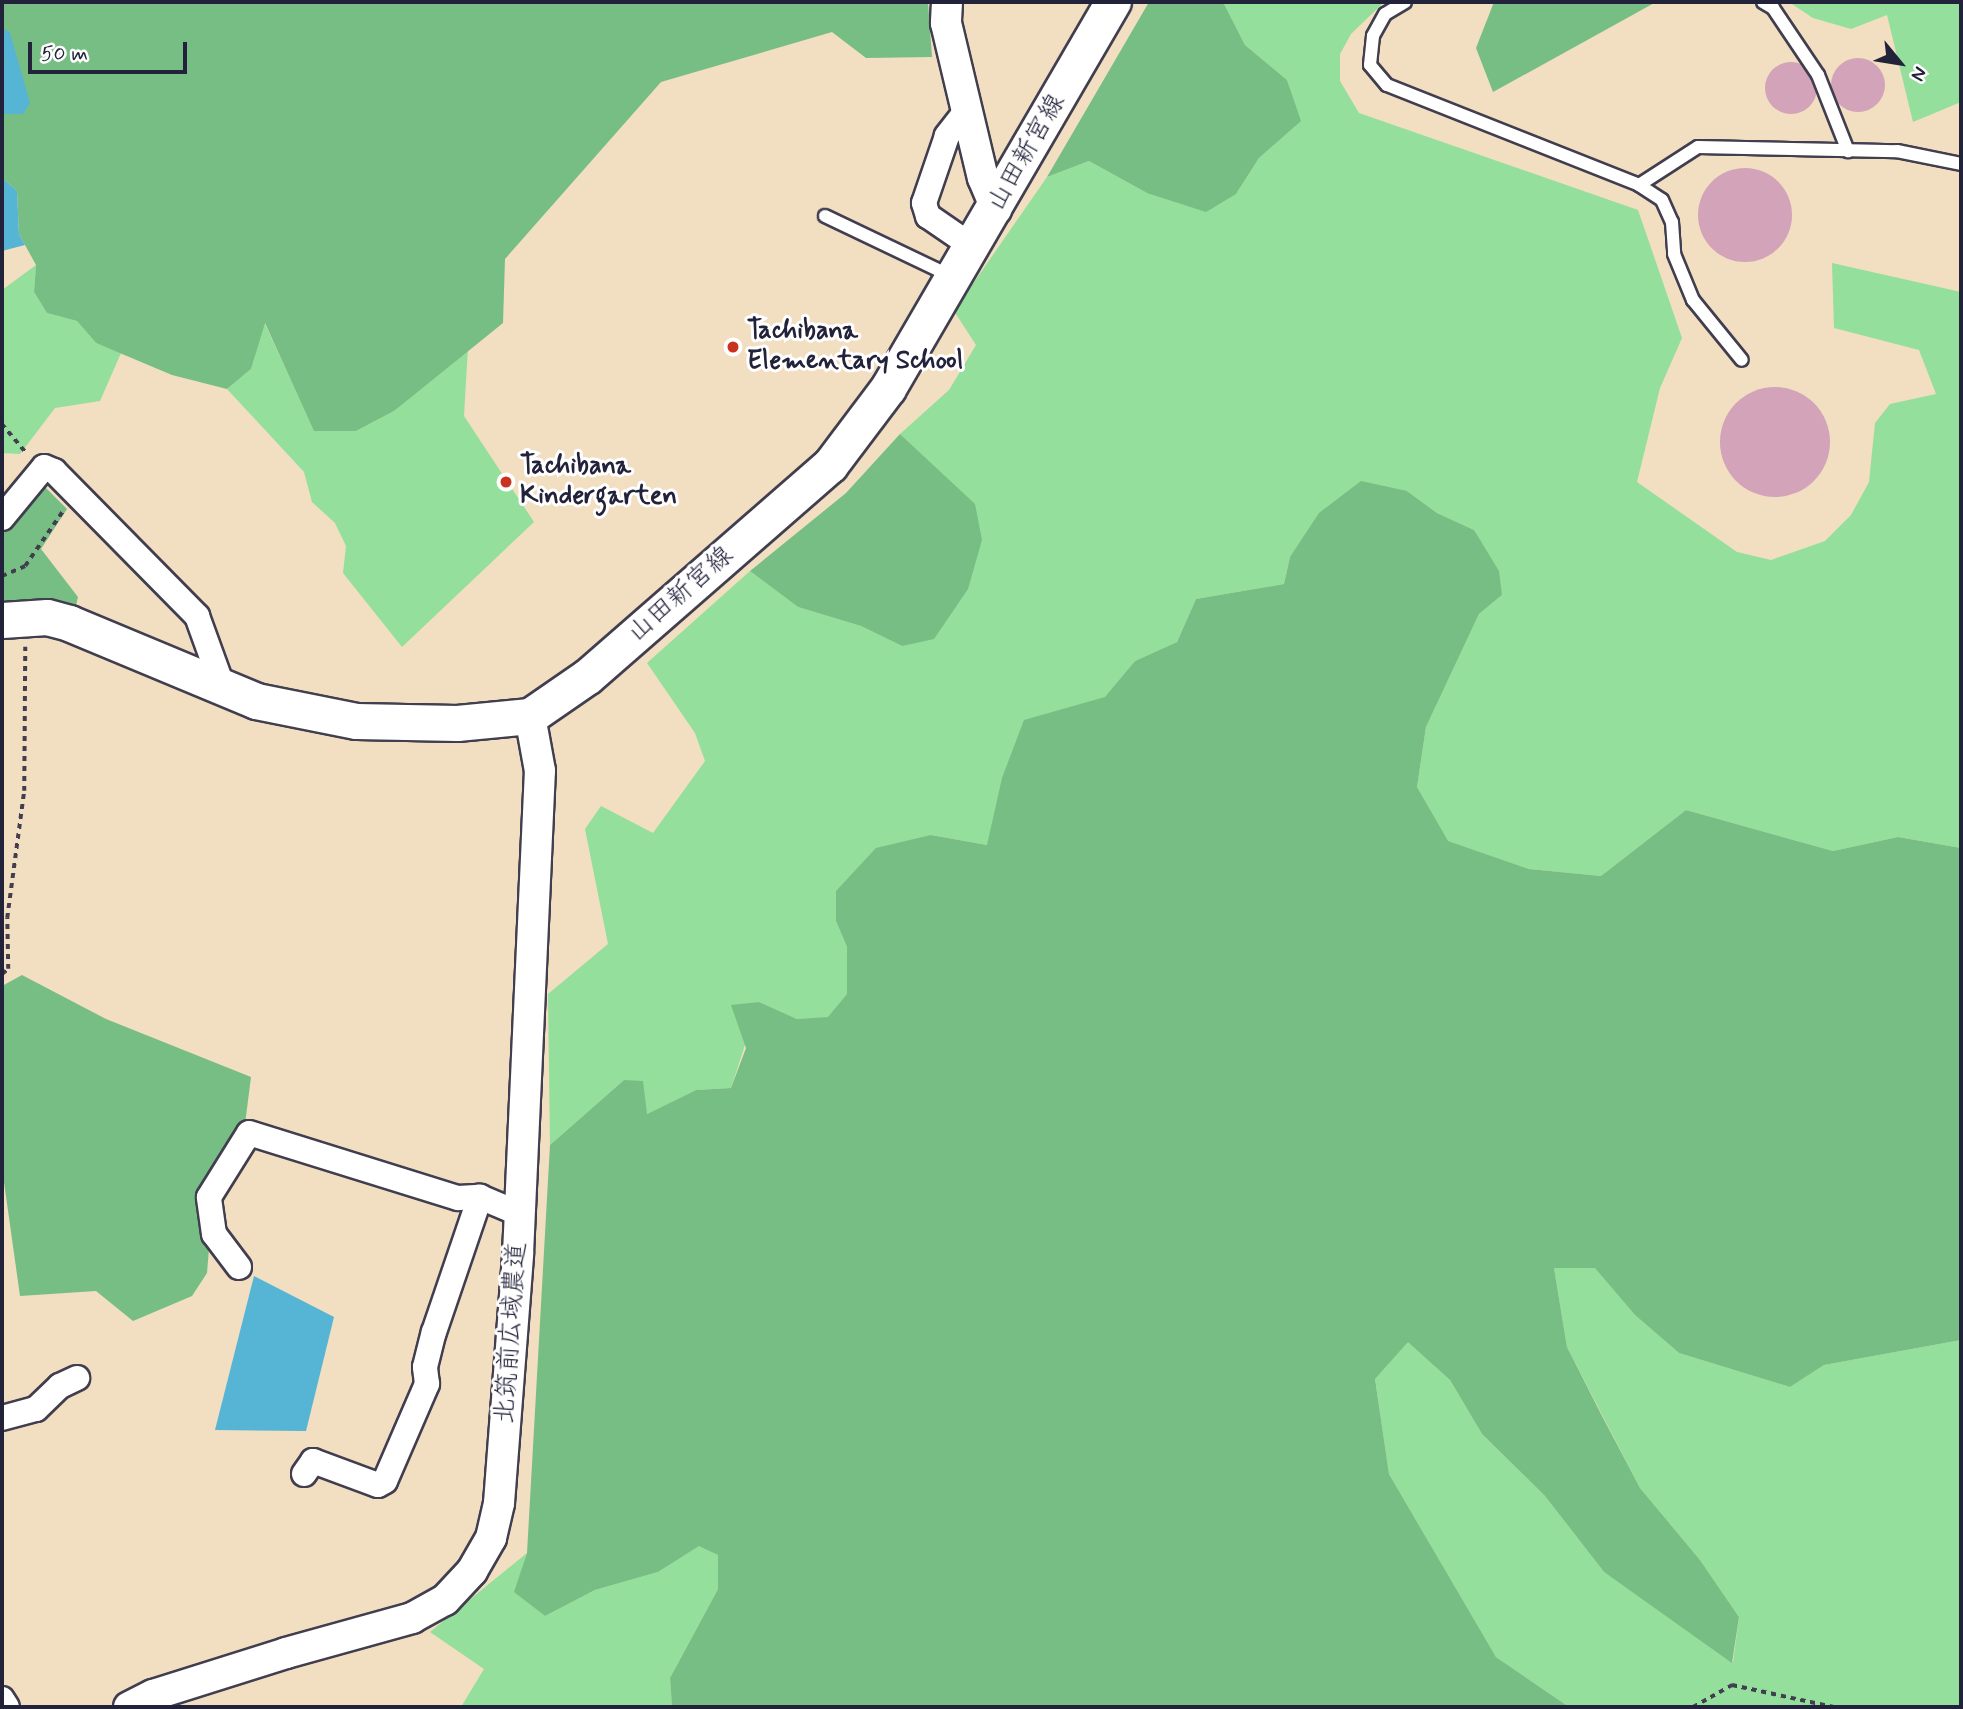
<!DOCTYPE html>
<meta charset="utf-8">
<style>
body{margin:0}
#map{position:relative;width:1963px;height:1709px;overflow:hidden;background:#f2dec1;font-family:Mynerve,"Klee One",sans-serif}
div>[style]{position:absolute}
.green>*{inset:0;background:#93df9b}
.forest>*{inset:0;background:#76be83}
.water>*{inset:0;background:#56b4d4}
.building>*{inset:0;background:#d2a3b9}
.round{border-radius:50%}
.path>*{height:3.5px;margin-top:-1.75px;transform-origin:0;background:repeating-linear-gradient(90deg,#413e4f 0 5px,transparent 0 10px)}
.roads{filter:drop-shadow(2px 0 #413e4f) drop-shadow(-2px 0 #413e4f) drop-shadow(0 2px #413e4f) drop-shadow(0 -2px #413e4f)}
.service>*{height:12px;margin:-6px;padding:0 6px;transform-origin:6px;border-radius:6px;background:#fff}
.minor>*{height:24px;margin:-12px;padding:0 12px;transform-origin:12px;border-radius:12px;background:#fff}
.tertiary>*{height:30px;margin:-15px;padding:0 15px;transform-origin:15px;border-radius:15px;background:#fff}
.secondary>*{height:35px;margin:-17.5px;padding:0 17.5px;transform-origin:17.5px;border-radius:17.5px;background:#fff}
.dots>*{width:19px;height:19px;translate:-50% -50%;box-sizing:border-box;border:4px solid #fff;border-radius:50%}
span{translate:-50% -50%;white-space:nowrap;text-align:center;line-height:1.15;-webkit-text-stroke:6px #fff;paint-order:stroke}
.street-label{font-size:26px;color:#22223b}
.poi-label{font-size:26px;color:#22223b;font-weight:700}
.left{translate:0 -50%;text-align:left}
.frame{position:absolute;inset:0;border:4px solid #22223b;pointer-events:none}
.north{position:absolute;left:1865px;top:28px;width:70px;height:70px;-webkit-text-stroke:5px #fff;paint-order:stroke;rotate:120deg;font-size:19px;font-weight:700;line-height:28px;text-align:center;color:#22223b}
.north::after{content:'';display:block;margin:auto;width:24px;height:32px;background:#22223b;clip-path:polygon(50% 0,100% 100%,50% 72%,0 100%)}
.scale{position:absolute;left:28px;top:42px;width:159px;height:32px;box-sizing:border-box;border:4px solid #22223b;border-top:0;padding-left:9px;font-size:21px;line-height:24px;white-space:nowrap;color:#22223b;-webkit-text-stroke:5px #fff;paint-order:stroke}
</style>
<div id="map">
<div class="green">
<div style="clip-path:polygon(1223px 2px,1384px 2px,1351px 34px,1340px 54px,1340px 81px,1359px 113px,1638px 210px,1682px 338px,1660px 388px,1637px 482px,1737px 552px,1771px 560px,1825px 541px,1851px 515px,1869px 482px,1875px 423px,1890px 404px,1936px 394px,1919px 350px,1834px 328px,1832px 263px,1961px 292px,1961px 848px,1898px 837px,1833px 851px,1686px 810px,1601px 876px,1529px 869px,1447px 841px,1417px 787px,1426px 727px,1479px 614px,1502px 595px,1474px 530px,1437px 513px,1407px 491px,1290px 557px,1284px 584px,1196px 599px,1177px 642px,1135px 661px,987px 845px,931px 835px,836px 921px,847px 947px,847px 994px,828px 1018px,797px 1019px,759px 1002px,731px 1088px,696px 1090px,647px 1114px,624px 1080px,550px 1145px,548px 994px,608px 944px,585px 829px,601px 806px,653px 833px,705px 761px,695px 733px,647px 663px,750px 571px,798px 607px,861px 626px,902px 646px,975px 505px,900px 434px,949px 390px,976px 345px,954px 311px,1047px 177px,1089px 161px,1147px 193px,1236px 194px,1259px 158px,1300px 121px,1287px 80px,1245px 45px)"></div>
<div style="clip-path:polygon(1789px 2px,1961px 2px,1961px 102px,1913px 122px,1887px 15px,1851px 29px,1813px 18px)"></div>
<div style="clip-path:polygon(36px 265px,34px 292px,47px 313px,77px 321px,96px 343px,121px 353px,100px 401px,55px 408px,20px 454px,2px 453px,2px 290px)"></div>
<div style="clip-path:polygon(264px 322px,314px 430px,356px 431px,394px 411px,468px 347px,464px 416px,534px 522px,402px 647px,343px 573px,346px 546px,335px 523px,312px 502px,304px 472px,227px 389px,251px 369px)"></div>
<div style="clip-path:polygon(1595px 1267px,1635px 1315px,1679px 1353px,1790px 1387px,1824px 1365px,1961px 1340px,1961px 1707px,1569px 1707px,1496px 1657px,1389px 1474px,1375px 1379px,1408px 1341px,1450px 1380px,1482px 1434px,1545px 1496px,1604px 1572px,1733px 1662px,1739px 1617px,1700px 1560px,1640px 1488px,1567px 1347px,1554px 1268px)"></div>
<div style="clip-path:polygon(700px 1545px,718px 1555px,718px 1589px,670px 1678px,672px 1707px,461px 1707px,484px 1669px,430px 1632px,527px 1553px,515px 1592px,545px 1616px,595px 1590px,658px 1572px)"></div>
</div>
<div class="forest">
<div style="clip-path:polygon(2px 2px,928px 2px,932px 57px,866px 58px,832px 32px,661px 82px,505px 259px,503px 323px,394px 411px,356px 431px,314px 431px,265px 323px,251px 369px,227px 389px,172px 375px,96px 343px,77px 321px,47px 313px,34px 292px,36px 265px,19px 234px,17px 191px,2px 178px)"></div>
<div style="clip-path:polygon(1149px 2px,1223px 2px,1245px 45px,1287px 80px,1301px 121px,1259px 158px,1236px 194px,1206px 212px,1147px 193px,1089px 161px,1047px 177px)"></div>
<div style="clip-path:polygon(1494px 2px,1656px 2px,1493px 92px,1476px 48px)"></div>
<div style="clip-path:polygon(900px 434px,975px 504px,982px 540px,968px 589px,934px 639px,902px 646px,861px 626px,798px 607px,750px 571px,846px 493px)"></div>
<div style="clip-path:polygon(1361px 481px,1407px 491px,1437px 513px,1474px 530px,1499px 571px,1502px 595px,1479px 614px,1426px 727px,1417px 787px,1448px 841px,1529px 869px,1601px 876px,1686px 810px,1833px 851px,1898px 837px,1961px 848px,1961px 1340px,1824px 1365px,1790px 1387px,1679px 1353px,1635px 1315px,1595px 1268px,1554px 1268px,1567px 1347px,1601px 1414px,1640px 1488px,1700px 1560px,1739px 1617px,1732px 1663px,1604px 1572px,1545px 1496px,1482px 1434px,1450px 1380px,1408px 1342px,1375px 1379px,1389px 1474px,1496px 1657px,1569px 1707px,672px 1707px,670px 1678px,718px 1589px,718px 1555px,699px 1546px,658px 1572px,595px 1590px,545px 1616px,514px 1592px,527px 1553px,550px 1145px,624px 1080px,643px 1081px,647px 1114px,696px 1090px,731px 1088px,746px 1048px,731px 1005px,759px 1002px,797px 1019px,828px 1017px,847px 994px,847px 947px,836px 921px,836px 891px,876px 848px,931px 835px,987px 845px,1002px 778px,1024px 720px,1105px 697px,1135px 661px,1177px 642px,1196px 599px,1284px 584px,1290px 557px,1319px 513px)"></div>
<div style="clip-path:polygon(44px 486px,67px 509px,41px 549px,78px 597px,74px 614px,10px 602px,2px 605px,2px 530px)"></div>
<div style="clip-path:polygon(22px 975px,106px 1019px,251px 1077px,242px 1148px,213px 1201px,207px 1273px,192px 1296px,133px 1321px,96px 1291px,20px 1296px,2px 1168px,2px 986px)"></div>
</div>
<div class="water">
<div style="clip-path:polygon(2px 27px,10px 33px,30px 103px,23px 114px,2px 114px)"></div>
<div style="clip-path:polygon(2px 178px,17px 191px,19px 234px,25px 245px,2px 251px)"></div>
<div style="clip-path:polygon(254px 1276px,334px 1317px,306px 1431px,215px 1430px)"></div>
</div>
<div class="building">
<div class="round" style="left:1831px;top:58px;width:54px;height:54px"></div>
<div class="round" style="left:1765px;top:62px;width:52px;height:52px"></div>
<div class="round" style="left:1698px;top:168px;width:94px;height:94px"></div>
<div class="round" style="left:1720px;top:387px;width:110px;height:110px"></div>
</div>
<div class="path">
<div style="left:2px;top:424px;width:38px;rotate:50deg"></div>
<div style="left:2px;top:576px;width:25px;rotate:-23deg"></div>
<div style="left:25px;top:566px;width:67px;rotate:-55.4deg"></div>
<div style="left:2px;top:974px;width:8px;rotate:-40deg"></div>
<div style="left:8px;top:969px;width:51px;rotate:-91.1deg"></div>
<div style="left:7px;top:918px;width:128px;rotate:-82.4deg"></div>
<div style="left:24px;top:791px;width:144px;rotate:-89.6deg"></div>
<div style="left:1693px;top:1707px;width:45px;rotate:-29.4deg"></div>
<div style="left:1732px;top:1685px;width:104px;rotate:12.2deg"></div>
</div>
<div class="roads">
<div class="service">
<div style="left:1405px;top:2px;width:23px;rotate:149deg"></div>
<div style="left:1385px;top:14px;width:25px;rotate:119deg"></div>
<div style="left:1373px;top:36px;width:29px;rotate:96deg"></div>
<div style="left:1370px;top:65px;width:26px;rotate:50deg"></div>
<div style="left:1387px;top:85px;width:271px;rotate:21.6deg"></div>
<div style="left:1639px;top:185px;width:27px;rotate:33deg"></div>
<div style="left:1662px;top:200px;width:24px;rotate:66deg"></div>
<div style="left:1672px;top:222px;width:32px;rotate:86deg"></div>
<div style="left:1674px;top:254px;width:50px;rotate:67.6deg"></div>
<div style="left:1693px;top:300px;width:77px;rotate:50.8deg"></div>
<div style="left:1763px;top:2px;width:12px;rotate:31deg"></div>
<div style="left:1773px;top:8px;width:81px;rotate:56.1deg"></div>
<div style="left:1818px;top:75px;width:82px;rotate:68.5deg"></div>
<div style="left:1639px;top:185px;width:70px;rotate:-32.8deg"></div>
<div style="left:1698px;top:147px;width:199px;rotate:1.2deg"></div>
<div style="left:1897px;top:151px;width:65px;rotate:11.5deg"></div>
<div style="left:825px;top:216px;width:140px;rotate:25.5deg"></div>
</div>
<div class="minor">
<div style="left:967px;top:110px;width:33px;rotate:128deg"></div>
<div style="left:947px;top:136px;width:71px;rotate:108.9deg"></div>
<div style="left:924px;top:203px;width:14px;rotate:73deg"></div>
<div style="left:928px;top:216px;width:55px;rotate:34.6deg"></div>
<div style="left:2px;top:518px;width:66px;rotate:-50.5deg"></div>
<div style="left:44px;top:467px;width:11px;rotate:22deg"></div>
<div style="left:54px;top:471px;width:204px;rotate:45.4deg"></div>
<div style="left:197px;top:616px;width:77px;rotate:70.1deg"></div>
<div style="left:239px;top:1267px;width:41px;rotate:-127.1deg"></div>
<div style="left:214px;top:1234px;width:37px;rotate:-98deg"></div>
<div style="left:209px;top:1197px;width:75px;rotate:-58deg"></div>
<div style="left:249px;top:1133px;width:219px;rotate:17.3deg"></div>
<div style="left:458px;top:1198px;width:22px;rotate:-3deg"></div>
<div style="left:480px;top:1197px;width:43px;rotate:23deg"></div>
<div style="left:2px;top:1418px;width:35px;rotate:-15deg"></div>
<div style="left:36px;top:1409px;width:33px;rotate:-44deg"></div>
<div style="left:60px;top:1386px;width:19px;rotate:-25deg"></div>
<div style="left:304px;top:1474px;width:16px;rotate:-55deg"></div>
<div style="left:313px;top:1461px;width:69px;rotate:20.3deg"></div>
<div style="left:378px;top:1485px;width:8px;rotate:-30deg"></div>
<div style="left:385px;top:1481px;width:106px;rotate:-66.6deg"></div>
<div style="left:427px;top:1384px;width:17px;rotate:-97deg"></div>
<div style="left:425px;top:1367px;width:36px;rotate:-76deg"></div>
<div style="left:434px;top:1332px;width:143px;rotate:-71.2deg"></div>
<div style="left:2px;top:1699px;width:9px;rotate:58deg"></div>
</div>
<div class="tertiary">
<div style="left:947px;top:2px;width:21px;rotate:93deg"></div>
<div style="left:946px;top:23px;width:159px;rotate:76.6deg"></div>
<div style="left:983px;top:178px;width:34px;rotate:67deg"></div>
<div style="left:129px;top:1707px;width:27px;rotate:-27deg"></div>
<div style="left:153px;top:1695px;width:139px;rotate:-17.5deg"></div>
<div style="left:286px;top:1653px;width:131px;rotate:-15.5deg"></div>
<div style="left:412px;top:1618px;width:38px;rotate:-29deg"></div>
<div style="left:445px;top:1600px;width:40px;rotate:-47deg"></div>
<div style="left:472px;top:1571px;width:38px;rotate:-60deg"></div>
<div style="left:491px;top:1538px;width:36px;rotate:-77deg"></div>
<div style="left:499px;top:1503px;width:250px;rotate:-85.6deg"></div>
<div style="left:518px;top:1254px;width:484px;rotate:-87.4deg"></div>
<div style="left:540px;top:771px;width:56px;rotate:-100.3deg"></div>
</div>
<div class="secondary">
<div style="left:2px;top:620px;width:45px;rotate:-3.8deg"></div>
<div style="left:47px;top:617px;width:23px;rotate:15deg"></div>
<div style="left:69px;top:623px;width:203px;rotate:22.6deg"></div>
<div style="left:256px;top:701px;width:102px;rotate:11.3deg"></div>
<div style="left:356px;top:721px;width:101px;rotate:1.1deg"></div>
<div style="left:457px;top:723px;width:73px;rotate:-5.5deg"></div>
<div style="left:530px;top:716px;width:70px;rotate:-34.6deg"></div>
<div style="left:588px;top:676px;width:321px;rotate:-41.1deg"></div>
<div style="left:830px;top:465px;width:96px;rotate:-53deg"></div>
<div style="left:888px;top:388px;width:447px;rotate:-59.8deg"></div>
</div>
</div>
<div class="dots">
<div style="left:733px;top:347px;background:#c8321e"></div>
<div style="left:506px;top:482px;background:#c8321e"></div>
</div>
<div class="street-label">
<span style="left:1027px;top:153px;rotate:-60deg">山田新宮線</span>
<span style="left:681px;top:595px;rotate:-41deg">山田新宮線</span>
<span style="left:512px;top:1333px;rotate:-86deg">北筑前広域農道</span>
</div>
<div class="poi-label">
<span class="left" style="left:747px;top:347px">Tachibana<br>Elementary School</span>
<span class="left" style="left:520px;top:482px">Tachibana<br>Kindergarten</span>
</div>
<div class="frame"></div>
<div class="north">N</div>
<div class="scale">50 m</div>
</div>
